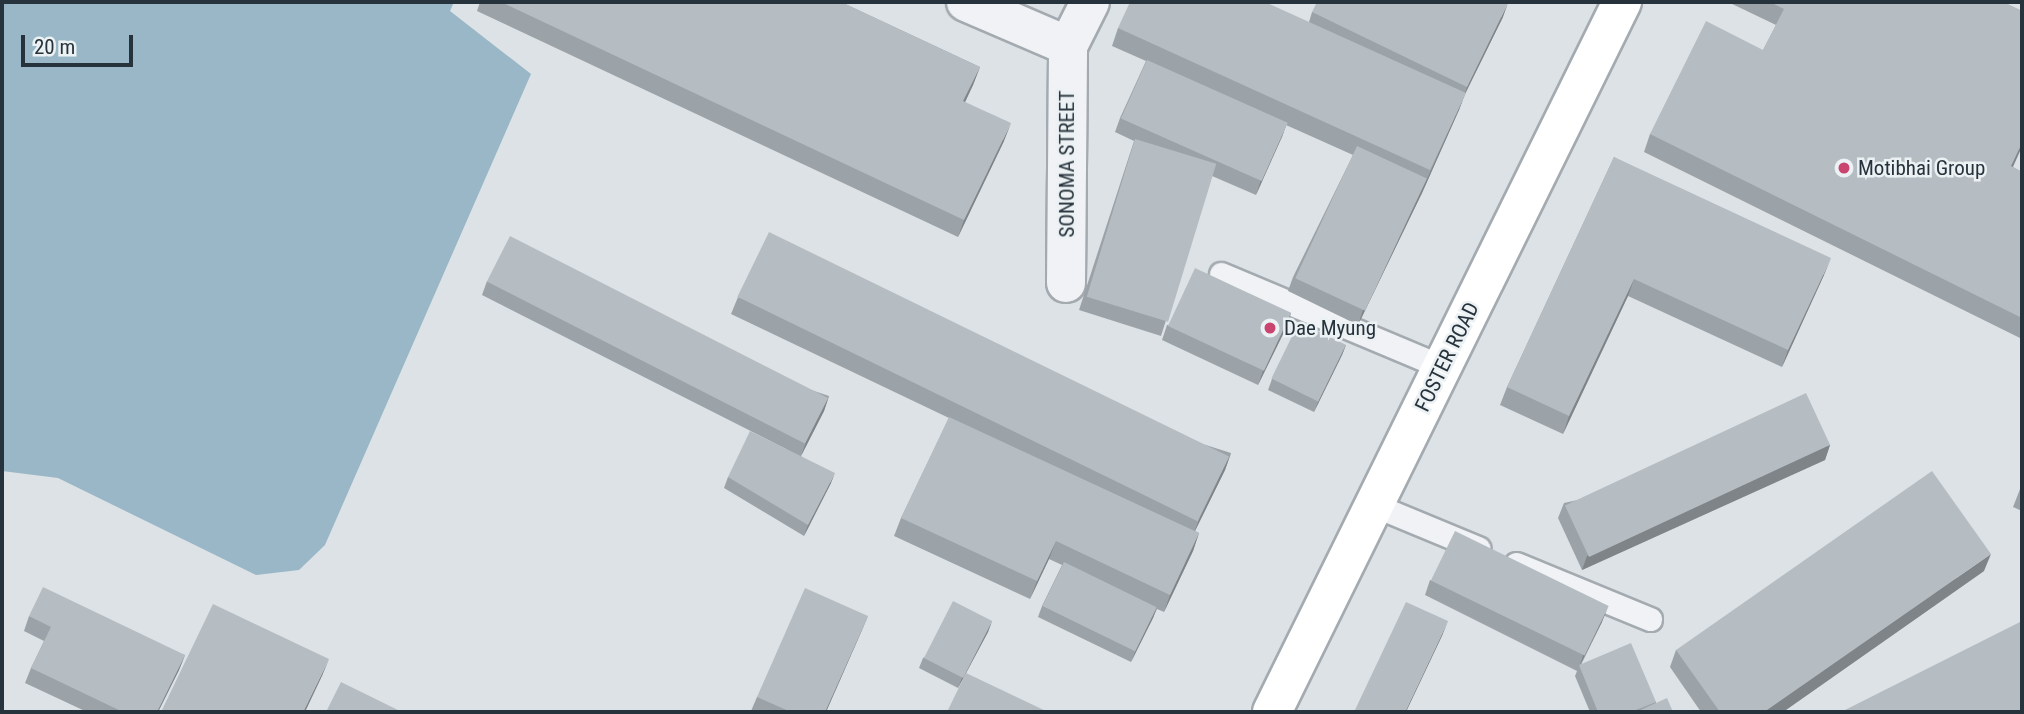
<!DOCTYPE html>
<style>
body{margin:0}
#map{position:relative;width:2024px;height:714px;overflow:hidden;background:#dde2e6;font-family:"Roboto Condensed",sans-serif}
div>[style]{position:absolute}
.water>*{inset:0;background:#99b7c6}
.roads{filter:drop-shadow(2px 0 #a3aab0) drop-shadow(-2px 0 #a3aab0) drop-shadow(0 2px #a3aab0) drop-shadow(0 -2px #a3aab0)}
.lane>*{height:23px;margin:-11.5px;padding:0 11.5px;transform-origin:11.5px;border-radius:11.5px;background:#f0f2f5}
.street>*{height:38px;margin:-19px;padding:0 19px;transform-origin:19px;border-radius:19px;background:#f0f2f5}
.primary>*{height:38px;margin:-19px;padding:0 19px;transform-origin:19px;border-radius:19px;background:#fff}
.wall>*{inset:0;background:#9ca3a8}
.shaded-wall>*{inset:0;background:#7f8488}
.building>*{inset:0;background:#b5bdc3;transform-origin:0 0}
.dots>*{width:19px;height:19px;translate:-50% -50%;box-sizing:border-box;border:4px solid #ecf1f4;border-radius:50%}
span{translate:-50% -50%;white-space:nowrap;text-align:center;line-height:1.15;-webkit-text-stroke:5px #ecf1f4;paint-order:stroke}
.street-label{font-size:21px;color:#27333c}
.poi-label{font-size:21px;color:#27333c}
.left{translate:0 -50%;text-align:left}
.frame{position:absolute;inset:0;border:4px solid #27333c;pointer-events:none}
.scale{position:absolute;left:21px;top:35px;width:112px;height:32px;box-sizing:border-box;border:4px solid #27333c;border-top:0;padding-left:9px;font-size:21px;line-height:24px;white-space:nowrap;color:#27333c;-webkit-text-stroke:5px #ecf1f4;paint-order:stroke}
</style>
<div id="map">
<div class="water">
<div style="clip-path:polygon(2px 2px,454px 2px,450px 11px,531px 74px,325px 545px,299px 570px,256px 575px,58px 478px,2px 471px)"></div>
</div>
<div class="roads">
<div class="lane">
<div style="left:1221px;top:274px;width:240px;rotate:22.8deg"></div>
<div style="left:1374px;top:505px;width:113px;rotate:22.5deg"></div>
<div style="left:1516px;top:564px;width:145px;rotate:22.3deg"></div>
</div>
<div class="street">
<div style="left:966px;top:2px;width:111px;rotate:23.3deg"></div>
<div style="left:1066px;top:283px;width:237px;rotate:-89.5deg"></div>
<div style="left:1068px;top:46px;width:49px;rotate:-63.4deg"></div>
</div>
<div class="primary">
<div style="left:1272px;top:712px;width:792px;rotate:-63.76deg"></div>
</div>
</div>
<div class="wall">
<div style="clip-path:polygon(480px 2px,841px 2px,980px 67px,973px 85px,965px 102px,1004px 141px,958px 237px,477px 11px)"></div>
<div style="clip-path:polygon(1728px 2px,2003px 2px,2022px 11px,2022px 147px,2013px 167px,2022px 172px,2022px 339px,1644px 152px,1650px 134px,1763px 50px,1776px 25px)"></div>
<div style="clip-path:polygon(1312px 12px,1503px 17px,1465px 94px,1459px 110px,1422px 193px,1358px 325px,1288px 291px,1293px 277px,1353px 155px,1286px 125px,1256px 195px,1212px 176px,1161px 336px,1079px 310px,1134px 141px,1115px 132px,1120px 118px,1146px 61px,1112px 46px,1118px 28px,1309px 22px)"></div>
<div style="clip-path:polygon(1614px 157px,1824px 275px,1782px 367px,1628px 296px,1563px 434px,1500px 405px,1507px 387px)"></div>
<div style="clip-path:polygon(487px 281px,829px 396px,824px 411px,801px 456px,831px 483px,804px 536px,724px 488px,728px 477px,786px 449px,482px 295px)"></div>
<div style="clip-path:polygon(738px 297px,1231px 453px,1225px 470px,1195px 531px,1199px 533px,1193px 551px,1164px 612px,1157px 609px,1153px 618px,1131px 662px,1038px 617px,1042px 606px,1062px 565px,1049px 559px,1030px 599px,894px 536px,901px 518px,949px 418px,731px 314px)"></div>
<div style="clip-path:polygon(1291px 313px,1286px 328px,1258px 385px,1162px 340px,1167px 325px)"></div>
<div style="clip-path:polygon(1346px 345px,1342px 355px,1314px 412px,1268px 390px,1272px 379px)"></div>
<div style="clip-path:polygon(1830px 445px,1825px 460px,1582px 570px,1558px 518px,1564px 503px)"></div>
<div style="clip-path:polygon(2022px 484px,2022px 511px,2013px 507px)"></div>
<div style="clip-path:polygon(1984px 571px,1783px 712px,1701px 712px,1670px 667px,1676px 650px)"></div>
<div style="clip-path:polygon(1430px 580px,1602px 622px,1581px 665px,1656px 702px,1656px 703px,1673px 712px,1590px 712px,1575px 676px,1577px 671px,1425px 595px)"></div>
<div style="clip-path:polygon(29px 616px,185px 655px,179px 670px,158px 712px,87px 712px,25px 683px,31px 668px,44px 641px,24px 631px)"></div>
<div style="clip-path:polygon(868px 616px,862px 630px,826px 712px,751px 711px,757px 697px)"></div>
<div style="clip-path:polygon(992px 621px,988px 632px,958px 688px,919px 668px,923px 658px)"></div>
</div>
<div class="shaded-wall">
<div style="clip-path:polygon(1508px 3px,1503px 17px,1465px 94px,1459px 110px,1422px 193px,1358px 325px,1363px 310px,1427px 179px,1462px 101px,1467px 87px)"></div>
<div style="clip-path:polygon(980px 67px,973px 85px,957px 119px,963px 101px)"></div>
<div style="clip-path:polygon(1011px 123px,1004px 141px,958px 237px,964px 220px)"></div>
<div style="clip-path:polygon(1287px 123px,1282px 137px,1256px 195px,1261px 180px)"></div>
<div style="clip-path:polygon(2022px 143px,2022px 146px,2005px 184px,2011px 166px)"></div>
<div style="clip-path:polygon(1831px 258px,1824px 275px,1782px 367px,1788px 350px)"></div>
<div style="clip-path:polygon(1634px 279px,1628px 296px,1563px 434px,1569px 416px)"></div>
<div style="clip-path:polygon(1291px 313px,1286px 328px,1258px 385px,1263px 371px)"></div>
<div style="clip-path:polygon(1346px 345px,1342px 355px,1314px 412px,1318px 402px)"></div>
<div style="clip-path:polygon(829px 396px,824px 411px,801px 456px,806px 442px)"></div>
<div style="clip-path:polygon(1830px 445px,1825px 460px,1582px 570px,1587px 556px)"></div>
<div style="clip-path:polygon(1231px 453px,1225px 470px,1193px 535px,1200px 517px)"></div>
<div style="clip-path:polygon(835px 473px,831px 483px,804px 536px,808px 525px)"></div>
<div style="clip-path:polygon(1199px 533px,1193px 551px,1164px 612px,1170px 595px)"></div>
<div style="clip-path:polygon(1056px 541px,1049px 559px,1030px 599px,1037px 581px)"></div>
<div style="clip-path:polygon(1991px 554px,1984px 571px,1783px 712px,1764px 712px)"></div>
<div style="clip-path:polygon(1157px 607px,1153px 618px,1131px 662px,1135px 652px)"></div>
<div style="clip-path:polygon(1608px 607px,1602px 622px,1579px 667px,1583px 656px)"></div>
<div style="clip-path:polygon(868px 616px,862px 630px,826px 712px,825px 712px)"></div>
<div style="clip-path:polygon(992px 621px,988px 632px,958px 688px,962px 678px)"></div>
<div style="clip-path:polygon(1448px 621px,1442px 636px,1406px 712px,1405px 712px)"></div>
<div style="clip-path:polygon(185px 655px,179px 670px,158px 712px,157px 712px)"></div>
<div style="clip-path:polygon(329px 659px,322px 676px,305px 712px,303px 712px)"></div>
</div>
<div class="building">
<div style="clip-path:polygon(501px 2px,841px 2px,980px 67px,963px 101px,1011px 123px,964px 220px)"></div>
<div style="clip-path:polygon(1130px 2px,1265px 2px,1466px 93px,1430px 170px,1118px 28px)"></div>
<div style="clip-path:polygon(1317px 2px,1506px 2px,1508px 3px,1467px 87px,1312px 12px)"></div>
<div style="clip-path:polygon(1770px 2px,2003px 2px,2022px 11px,2022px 143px,2011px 166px,2022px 172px,2022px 318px,1650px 134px,1706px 21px,1763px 50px,1784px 9px)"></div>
<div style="left:1147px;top:60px;width:154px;height:64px;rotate:24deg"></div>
<div style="left:1135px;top:139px;width:85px;height:165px;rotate:17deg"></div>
<div style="left:1357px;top:146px;width:77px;height:146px;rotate:25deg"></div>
<div style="clip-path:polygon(1614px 157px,1831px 258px,1788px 350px,1634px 279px,1569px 416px,1507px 387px)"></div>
<div style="left:769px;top:232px;width:512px;height:72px;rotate:26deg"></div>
<div style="left:510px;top:236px;width:357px;height:51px;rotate:27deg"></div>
<div style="left:1195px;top:268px;width:106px;height:64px;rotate:25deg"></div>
<div style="left:1299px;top:322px;width:52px;height:63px;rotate:26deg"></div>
<div style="left:1806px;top:393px;width:57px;height:266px;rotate:65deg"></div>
<div style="clip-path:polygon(949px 417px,1199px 533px,1170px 595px,1056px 541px,1037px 581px,901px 518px)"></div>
<div style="clip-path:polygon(750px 431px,835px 473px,808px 525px,728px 477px)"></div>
<div style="clip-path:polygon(1932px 471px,1991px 554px,1764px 712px,1720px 712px,1676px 650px)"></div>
<div style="left:1455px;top:531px;width:171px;height:55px;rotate:26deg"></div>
<div style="left:1064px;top:562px;width:103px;height:49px;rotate:26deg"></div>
<div style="clip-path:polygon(43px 587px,185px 655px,157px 712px,123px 712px,31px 668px,51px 627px,29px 616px)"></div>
<div style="clip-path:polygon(805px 588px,868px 616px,825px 712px,791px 712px,757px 697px)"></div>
<div style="left:953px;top:601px;width:44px;height:64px;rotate:27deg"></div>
<div style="clip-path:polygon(1406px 602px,1448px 621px,1405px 712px,1354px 712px)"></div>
<div style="clip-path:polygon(213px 604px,329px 659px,303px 712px,161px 712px)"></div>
<div style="clip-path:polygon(2022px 621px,2022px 712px,1841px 712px)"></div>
<div style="clip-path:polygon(1631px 643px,1656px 702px,1631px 712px,1598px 712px,1579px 665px)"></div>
<div style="clip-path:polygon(966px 673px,1048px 712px,947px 712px)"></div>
<div style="clip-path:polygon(341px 682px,402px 712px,326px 712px)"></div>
<div style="clip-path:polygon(1667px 698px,1673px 712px,1636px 712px)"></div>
</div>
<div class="dots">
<div style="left:1844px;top:168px;background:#c94570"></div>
<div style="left:1270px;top:328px;background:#c94570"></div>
</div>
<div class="street-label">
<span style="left:1067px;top:164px;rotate:-90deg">SONOMA STREET</span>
<span style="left:1447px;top:357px;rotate:-64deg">FOSTER ROAD</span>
</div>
<div class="poi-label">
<span class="left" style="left:1858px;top:168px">Motibhai Group</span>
<span class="left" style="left:1284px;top:328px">Dae Myung</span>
</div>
<div class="frame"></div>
<div class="scale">20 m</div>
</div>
